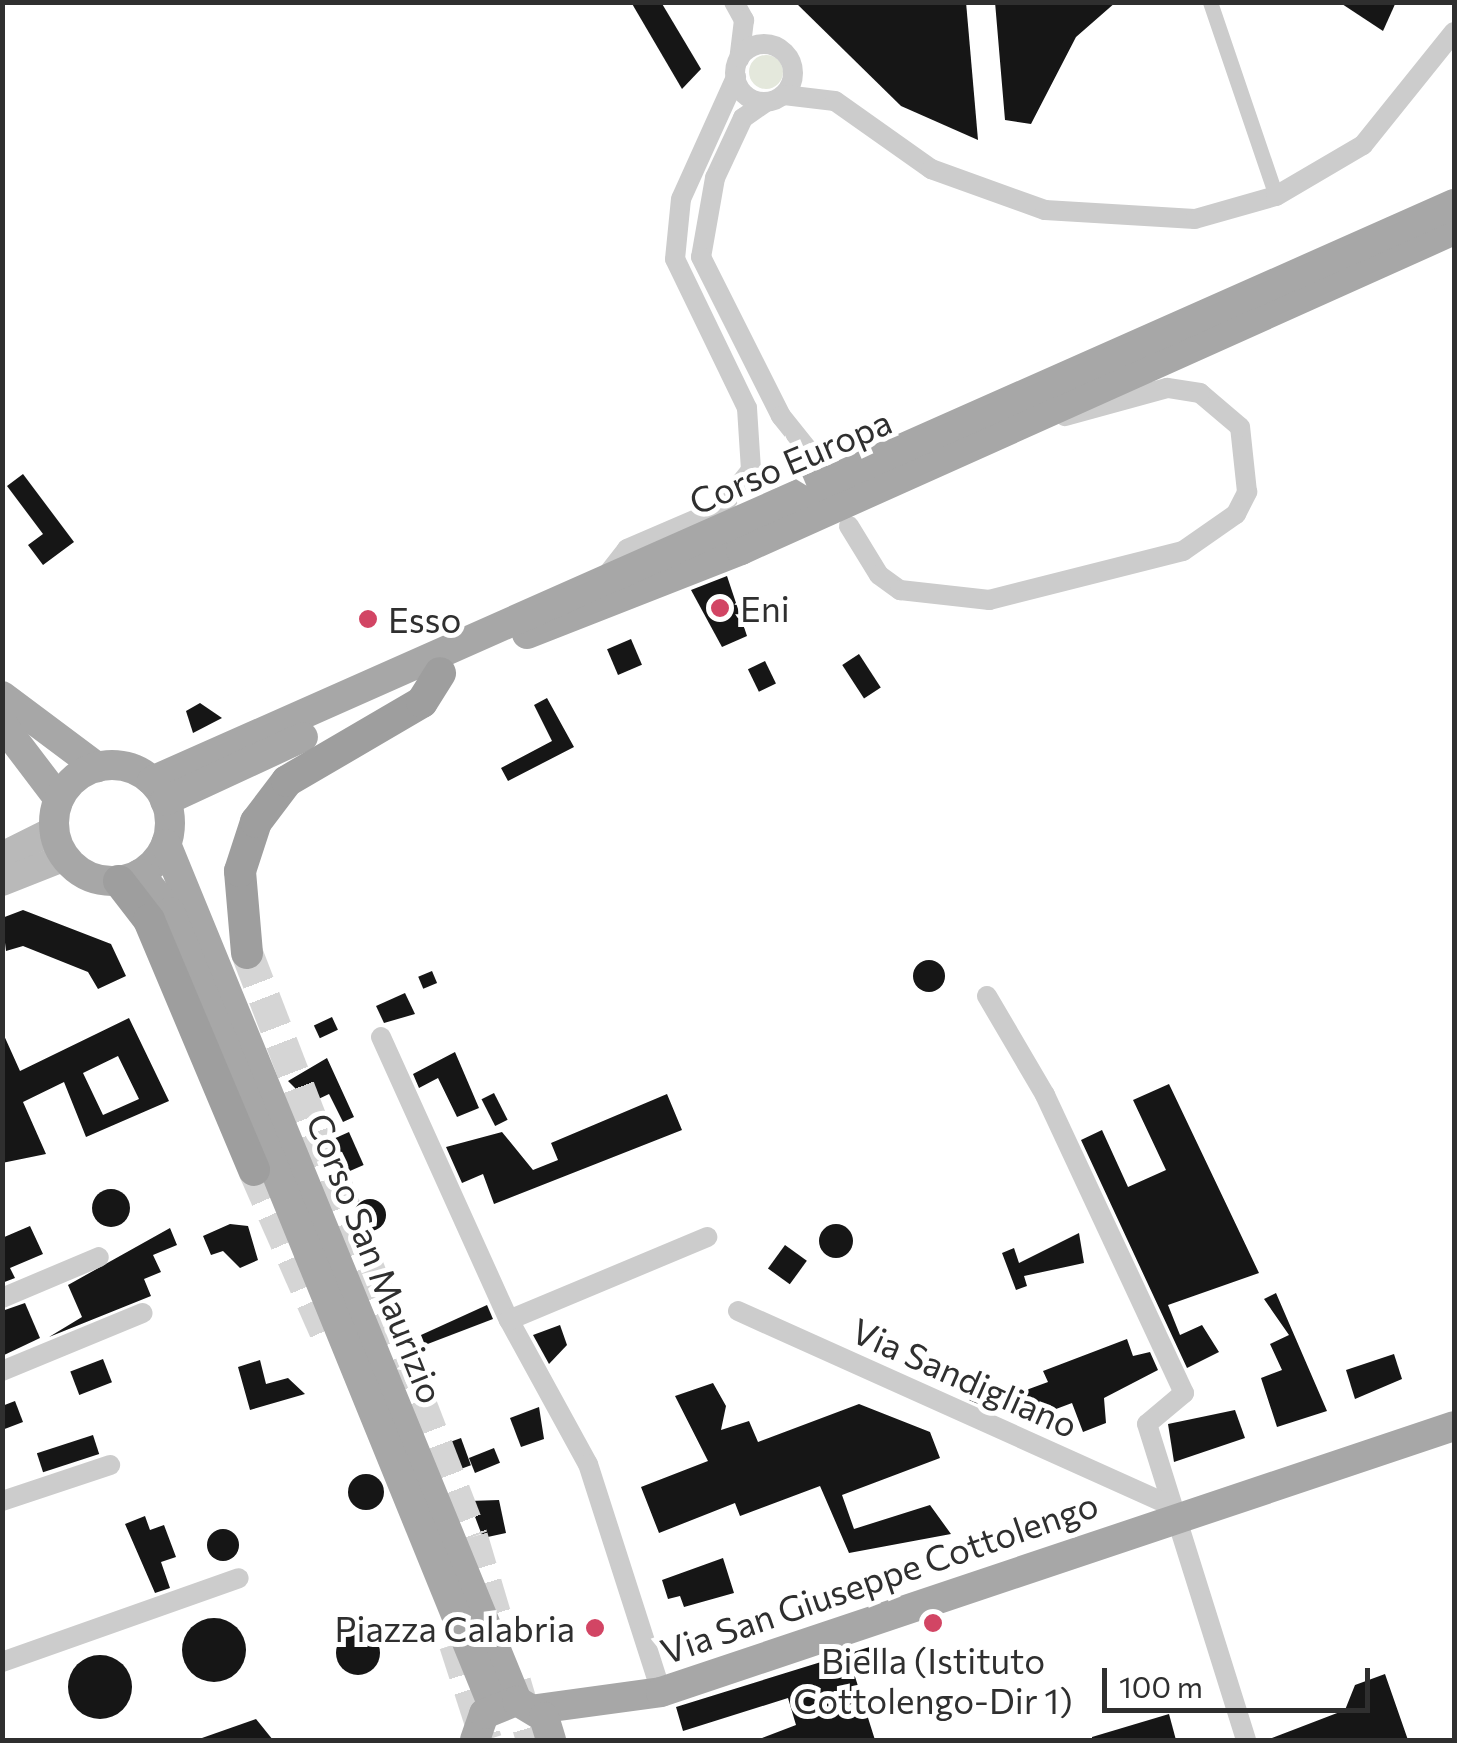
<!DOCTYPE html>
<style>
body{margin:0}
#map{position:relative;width:1457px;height:1743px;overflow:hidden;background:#fff;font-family:Commissioner,sans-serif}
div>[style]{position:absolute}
.green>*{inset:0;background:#e4e8dc}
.round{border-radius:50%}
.building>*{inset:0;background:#161616;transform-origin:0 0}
.trunk-tunnel>*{height:32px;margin-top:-16px;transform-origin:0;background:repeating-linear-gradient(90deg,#d5d5d5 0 32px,transparent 0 48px)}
.pedestrian>*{height:15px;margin:-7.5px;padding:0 7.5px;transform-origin:7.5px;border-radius:7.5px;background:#ccc}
.minor>*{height:20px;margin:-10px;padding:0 10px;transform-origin:10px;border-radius:10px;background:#ccc}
.minor>.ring{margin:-10px;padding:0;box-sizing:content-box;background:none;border:20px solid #ccc;border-radius:50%}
.secondary>*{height:28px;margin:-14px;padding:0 14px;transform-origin:14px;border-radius:14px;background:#b9b9b9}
.primary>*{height:30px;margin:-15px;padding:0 15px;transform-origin:15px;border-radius:15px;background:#a7a7a7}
.primary>.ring{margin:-15px;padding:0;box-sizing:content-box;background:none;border:30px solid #a7a7a7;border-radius:50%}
.trunk>*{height:32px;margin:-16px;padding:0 16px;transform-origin:16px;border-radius:16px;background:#9e9e9e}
.dots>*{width:28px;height:28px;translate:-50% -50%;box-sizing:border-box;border:5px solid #fff;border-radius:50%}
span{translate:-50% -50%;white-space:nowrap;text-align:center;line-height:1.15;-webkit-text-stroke:10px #fff;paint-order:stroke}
.street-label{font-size:35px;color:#2f2f2f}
.poi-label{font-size:35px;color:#2f2f2f}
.left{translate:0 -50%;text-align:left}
.right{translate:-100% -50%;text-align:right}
.frame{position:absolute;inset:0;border:5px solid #2f2f2f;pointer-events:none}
.scale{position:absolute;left:1102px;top:1668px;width:268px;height:45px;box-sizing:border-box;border:5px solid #2f2f2f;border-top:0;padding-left:12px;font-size:30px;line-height:35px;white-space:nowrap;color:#2f2f2f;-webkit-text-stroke:8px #fff;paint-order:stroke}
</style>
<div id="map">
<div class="green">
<div class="round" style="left:749px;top:55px;width:34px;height:34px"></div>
</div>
<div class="building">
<div style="clip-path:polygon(631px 2px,661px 2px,701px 69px,682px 89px)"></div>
<div style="clip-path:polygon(795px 2px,966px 2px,978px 140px,901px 106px)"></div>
<div style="clip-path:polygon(995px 2px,1116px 2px,1076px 37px,1031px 124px,1005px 120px)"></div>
<div style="clip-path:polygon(1339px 2px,1396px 2px,1383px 31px)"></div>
<div style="clip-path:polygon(23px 474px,74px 542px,43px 565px,28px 545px,43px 534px,7px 486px)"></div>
<div style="clip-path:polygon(727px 576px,747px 636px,722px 647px,691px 590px)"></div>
<div style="left:631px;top:639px;width:28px;height:26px;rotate:67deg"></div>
<div style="left:859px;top:654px;width:40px;height:20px;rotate:57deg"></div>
<div style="left:765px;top:661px;width:25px;height:19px;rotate:64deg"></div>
<div style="clip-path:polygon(547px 698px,574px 747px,508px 781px,501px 768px,552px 741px,534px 705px)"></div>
<div style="clip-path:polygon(200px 703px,222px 718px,193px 733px,186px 711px)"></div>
<div style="clip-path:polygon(23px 910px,111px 944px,126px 976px,98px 989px,88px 972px,23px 946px,6px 951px,2px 918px)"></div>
<div class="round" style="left:913px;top:960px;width:32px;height:32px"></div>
<div style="left:432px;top:971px;width:13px;height:15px;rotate:67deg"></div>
<div style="clip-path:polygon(405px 993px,415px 1014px,384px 1023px,376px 1006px)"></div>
<div style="left:332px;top:1017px;width:14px;height:20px;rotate:65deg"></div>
<div style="clip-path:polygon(evenodd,129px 1018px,169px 1101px,86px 1137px,64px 1082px,23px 1102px,46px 1154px,2px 1163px,2px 1031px,20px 1071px,129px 1018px,118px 1056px,139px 1099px,103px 1115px,83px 1073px,118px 1056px)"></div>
<div style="clip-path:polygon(455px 1052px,479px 1108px,457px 1117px,438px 1078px,419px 1088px,413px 1074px)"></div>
<div style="clip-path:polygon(327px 1058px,354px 1117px,343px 1122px,329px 1094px,310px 1103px,288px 1081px)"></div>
<div style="clip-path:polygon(1169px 1084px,1259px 1273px,1168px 1305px,1180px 1335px,1202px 1325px,1219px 1352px,1187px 1368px,1081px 1140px,1102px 1130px,1128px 1187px,1166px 1170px,1133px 1100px)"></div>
<div style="left:494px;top:1093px;width:30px;height:14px;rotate:63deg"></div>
<div style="clip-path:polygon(667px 1094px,682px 1130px,494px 1204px,483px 1174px,462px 1183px,446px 1147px,502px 1132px,533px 1170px,558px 1160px,551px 1143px)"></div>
<div style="left:349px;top:1132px;width:36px;height:27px;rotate:66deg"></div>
<div class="round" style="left:92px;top:1189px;width:38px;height:38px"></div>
<div class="round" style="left:354px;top:1199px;width:32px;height:32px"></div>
<div class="round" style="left:819px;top:1224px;width:34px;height:34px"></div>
<div style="clip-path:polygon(230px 1224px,248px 1226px,258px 1260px,240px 1268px,223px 1251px,211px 1255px,203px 1236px)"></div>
<div style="clip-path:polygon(30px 1226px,43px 1254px,10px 1268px,15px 1278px,2px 1283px,2px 1238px)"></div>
<div style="clip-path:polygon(170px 1228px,177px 1245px,153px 1255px,161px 1272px,144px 1279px,151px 1296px,49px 1337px,82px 1317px,68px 1285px)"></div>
<div style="clip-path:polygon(1079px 1233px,1084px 1263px,1024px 1276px,1027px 1286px,1016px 1290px,1002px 1253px,1014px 1248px,1019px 1263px)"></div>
<div style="left:785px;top:1245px;width:27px;height:29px;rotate:36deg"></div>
<div style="clip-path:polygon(1276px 1293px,1327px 1411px,1277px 1427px,1261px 1378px,1282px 1370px,1270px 1344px,1289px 1335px,1264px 1299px)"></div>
<div style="clip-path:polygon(25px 1303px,40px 1338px,2px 1356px,2px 1311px)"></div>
<div style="clip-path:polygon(487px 1305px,493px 1319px,425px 1345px,421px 1335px)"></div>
<div style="clip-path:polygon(560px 1325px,567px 1345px,549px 1364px,533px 1335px)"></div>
<div style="clip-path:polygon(1127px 1339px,1133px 1356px,1150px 1352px,1158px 1370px,1104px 1398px,1106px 1423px,1083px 1432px,1072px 1403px,1024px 1421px,1015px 1394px,1048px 1382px,1043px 1371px)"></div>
<div style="clip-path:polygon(1394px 1354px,1402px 1379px,1355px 1399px,1346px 1370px)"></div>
<div style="left:103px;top:1359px;width:25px;height:35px;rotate:69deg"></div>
<div style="clip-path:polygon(260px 1360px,266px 1384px,288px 1378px,305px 1394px,250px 1410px,238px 1367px)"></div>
<div style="clip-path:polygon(713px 1383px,726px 1406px,721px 1430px,749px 1421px,758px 1442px,859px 1404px,930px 1432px,940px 1458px,842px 1495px,854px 1529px,930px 1505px,951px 1534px,849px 1553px,820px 1486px,740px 1516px,735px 1503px,659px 1533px,641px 1487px,708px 1461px,675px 1396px)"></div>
<div style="clip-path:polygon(997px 1389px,1003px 1404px,990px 1409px,969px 1400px)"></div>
<div style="clip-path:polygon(15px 1401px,23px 1422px,2px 1430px,2px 1406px)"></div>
<div style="clip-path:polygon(539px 1407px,544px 1439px,521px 1447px,510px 1418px)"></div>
<div style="clip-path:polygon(1235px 1410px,1245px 1438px,1174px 1462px,1168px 1424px)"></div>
<div style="left:93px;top:1435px;width:20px;height:59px;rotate:72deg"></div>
<div style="left:461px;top:1438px;width:29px;height:27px;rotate:70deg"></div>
<div style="left:494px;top:1448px;width:16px;height:27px;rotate:68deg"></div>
<div class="round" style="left:348px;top:1474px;width:36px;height:36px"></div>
<div style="clip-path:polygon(499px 1500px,506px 1533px,483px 1538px,469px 1501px)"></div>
<div style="clip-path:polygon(145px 1516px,150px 1530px,164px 1525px,176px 1557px,161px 1562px,170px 1588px,155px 1593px,125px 1524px)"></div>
<div class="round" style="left:207px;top:1529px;width:32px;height:32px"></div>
<div style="clip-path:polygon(723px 1558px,734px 1593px,684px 1607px,680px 1596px,668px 1599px,662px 1580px)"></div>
<div class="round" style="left:182px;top:1618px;width:64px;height:64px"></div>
<div class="round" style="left:336px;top:1631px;width:44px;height:44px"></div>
<div style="clip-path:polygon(876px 1645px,880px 1658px,852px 1667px,875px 1740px,757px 1740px,796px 1725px,788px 1698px,683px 1731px,676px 1707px)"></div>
<div class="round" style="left:68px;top:1655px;width:64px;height:64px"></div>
<div style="clip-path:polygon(1385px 1674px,1408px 1740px,1267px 1740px,1345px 1710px,1355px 1685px)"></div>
<div style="clip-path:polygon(1169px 1714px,1176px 1740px,1092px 1740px,1092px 1737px)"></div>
<div style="clip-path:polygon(256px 1719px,273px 1740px,202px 1740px,202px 1738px)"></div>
</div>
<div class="trunk-tunnel">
<div style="left:247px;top:953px;width:626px;rotate:68.93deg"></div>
<div style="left:472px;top:1537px;width:98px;rotate:73.4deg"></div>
<div style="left:254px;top:1170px;width:186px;rotate:66.2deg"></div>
<div style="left:455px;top:1644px;width:101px;rotate:72.1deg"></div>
<div style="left:515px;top:1682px;width:60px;rotate:73.7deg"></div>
</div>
<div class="pedestrian">
<div style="left:1210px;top:2px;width:205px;rotate:71.2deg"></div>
</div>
<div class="minor">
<div style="left:734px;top:2px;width:21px;rotate:61deg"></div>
<div style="left:744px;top:20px;width:39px;rotate:97deg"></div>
<div class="ring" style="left:735px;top:44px;width:38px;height:38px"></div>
<div style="left:784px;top:95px;width:51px;rotate:6.7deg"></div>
<div style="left:835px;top:101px;width:118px;rotate:35.3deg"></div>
<div style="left:931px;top:169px;width:121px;rotate:19.8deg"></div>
<div style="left:1045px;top:210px;width:150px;rotate:3.4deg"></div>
<div style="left:1195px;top:219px;width:84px;rotate:-15.9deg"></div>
<div style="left:1276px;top:196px;width:101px;rotate:-30.4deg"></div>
<div style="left:1363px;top:145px;width:145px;rotate:-51.2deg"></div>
<div style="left:766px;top:102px;width:28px;rotate:145deg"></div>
<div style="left:743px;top:118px;width:66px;rotate:115deg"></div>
<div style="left:715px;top:178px;width:80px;rotate:100deg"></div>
<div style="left:701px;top:257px;width:178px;rotate:63.3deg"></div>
<div style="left:781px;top:416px;width:64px;rotate:51.3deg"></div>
<div style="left:849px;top:526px;width:57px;rotate:58.5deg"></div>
<div style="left:879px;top:575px;width:26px;rotate:36deg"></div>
<div style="left:900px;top:590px;width:90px;rotate:6.4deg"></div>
<div style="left:989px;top:600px;width:200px;rotate:-14.2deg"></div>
<div style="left:1183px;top:551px;width:65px;rotate:-34.9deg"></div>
<div style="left:1236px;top:514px;width:25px;rotate:-63deg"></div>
<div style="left:1247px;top:492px;width:65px;rotate:-96.1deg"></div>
<div style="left:1240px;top:427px;width:52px;rotate:-139.6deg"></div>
<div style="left:1200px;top:393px;width:33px;rotate:-171deg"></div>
<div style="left:1167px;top:388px;width:106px;rotate:164.6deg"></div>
<div style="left:607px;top:575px;width:33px;rotate:-52deg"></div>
<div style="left:627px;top:549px;width:101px;rotate:-23.3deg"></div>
<div style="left:720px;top:509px;width:50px;rotate:-51.5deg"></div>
<div style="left:751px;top:470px;width:62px;rotate:-93.7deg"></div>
<div style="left:747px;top:408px;width:165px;rotate:-115.8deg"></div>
<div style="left:675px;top:259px;width:60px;rotate:-84.3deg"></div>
<div style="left:681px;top:199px;width:134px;rotate:-65.7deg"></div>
<div style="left:987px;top:996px;width:115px;rotate:59.6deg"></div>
<div style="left:1045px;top:1095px;width:329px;rotate:65deg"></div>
<div style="left:1184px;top:1393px;width:48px;rotate:140deg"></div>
<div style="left:1147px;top:1424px;width:331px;rotate:72.6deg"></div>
<div style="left:381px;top:1037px;width:311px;rotate:65.7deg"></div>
<div style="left:509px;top:1320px;width:164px;rotate:61.3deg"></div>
<div style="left:588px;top:1464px;width:239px;rotate:72.2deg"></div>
<div style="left:2px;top:1298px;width:105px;rotate:-22.9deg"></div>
<div style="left:738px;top:1311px;width:469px;rotate:24.2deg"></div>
<div style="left:509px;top:1320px;width:215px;rotate:-22.7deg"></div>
<div style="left:2px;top:1371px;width:152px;rotate:-22.4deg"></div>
<div style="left:2px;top:1501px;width:114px;rotate:-18.4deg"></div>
<div style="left:2px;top:1662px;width:251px;rotate:-19.5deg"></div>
</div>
<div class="secondary">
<div style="left:2px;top:856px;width:58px;rotate:-26.6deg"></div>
<div style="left:2px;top:882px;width:68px;rotate:-21.6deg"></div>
</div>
<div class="primary">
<div style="left:527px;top:634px;width:230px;rotate:-21.4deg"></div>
<div style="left:741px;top:550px;width:782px;rotate:-24.17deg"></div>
<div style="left:2px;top:696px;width:119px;rotate:36.8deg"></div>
<div style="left:2px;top:724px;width:94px;rotate:52.8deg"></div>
<div class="ring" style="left:54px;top:765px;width:86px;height:86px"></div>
<div style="left:152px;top:781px;width:1424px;rotate:-23.9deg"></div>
<div style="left:165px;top:801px;width:152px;rotate:-24.9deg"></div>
<div style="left:166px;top:844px;width:926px;rotate:67.73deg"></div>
<div style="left:140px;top:874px;width:48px;rotate:51.7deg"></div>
<div style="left:170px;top:912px;width:857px;rotate:67.86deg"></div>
<div style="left:537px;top:1709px;width:125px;rotate:-7.8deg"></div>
<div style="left:661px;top:1692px;width:836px;rotate:-18.54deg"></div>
<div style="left:475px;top:1740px;width:28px;rotate:-71deg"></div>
<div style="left:484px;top:1714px;width:35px;rotate:-22deg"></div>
<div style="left:517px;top:1701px;width:31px;rotate:31deg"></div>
<div style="left:544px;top:1717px;width:24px;rotate:73deg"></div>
</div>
<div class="trunk">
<div style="left:119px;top:881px;width:49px;rotate:52.4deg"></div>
<div style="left:149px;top:920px;width:271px;rotate:67.2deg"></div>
<div style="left:247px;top:953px;width:82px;rotate:-94.9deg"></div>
<div style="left:240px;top:871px;width:52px;rotate:-71.9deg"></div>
<div style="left:256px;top:822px;width:51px;rotate:-52.9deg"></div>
<div style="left:287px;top:781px;width:156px;rotate:-30.3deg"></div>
<div style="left:422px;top:702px;width:34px;rotate:-58deg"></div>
</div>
<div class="dots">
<div style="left:720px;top:608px;background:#d24564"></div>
<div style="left:368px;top:619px;background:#d24564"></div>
<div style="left:933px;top:1623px;background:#d24564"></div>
<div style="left:595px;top:1628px;background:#d24564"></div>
</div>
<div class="street-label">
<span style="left:790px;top:461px;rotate:-23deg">Corso Europa</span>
<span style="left:376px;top:1258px;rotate:68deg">Corso San Maurizio</span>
<span style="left:965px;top:1377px;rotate:24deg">Via Sandigliano</span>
<span style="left:879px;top:1577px;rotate:-19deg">Via San Giuseppe Cottolengo</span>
</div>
<div class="poi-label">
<span class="left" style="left:740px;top:608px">Eni</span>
<span class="left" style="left:388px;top:619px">Esso</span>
<span class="right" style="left:575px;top:1628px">Piazza Calabria</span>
<span style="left:933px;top:1680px">Biella (Istituto<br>Cottolengo-Dir 1)</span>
</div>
<div class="frame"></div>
<div class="scale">100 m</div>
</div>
